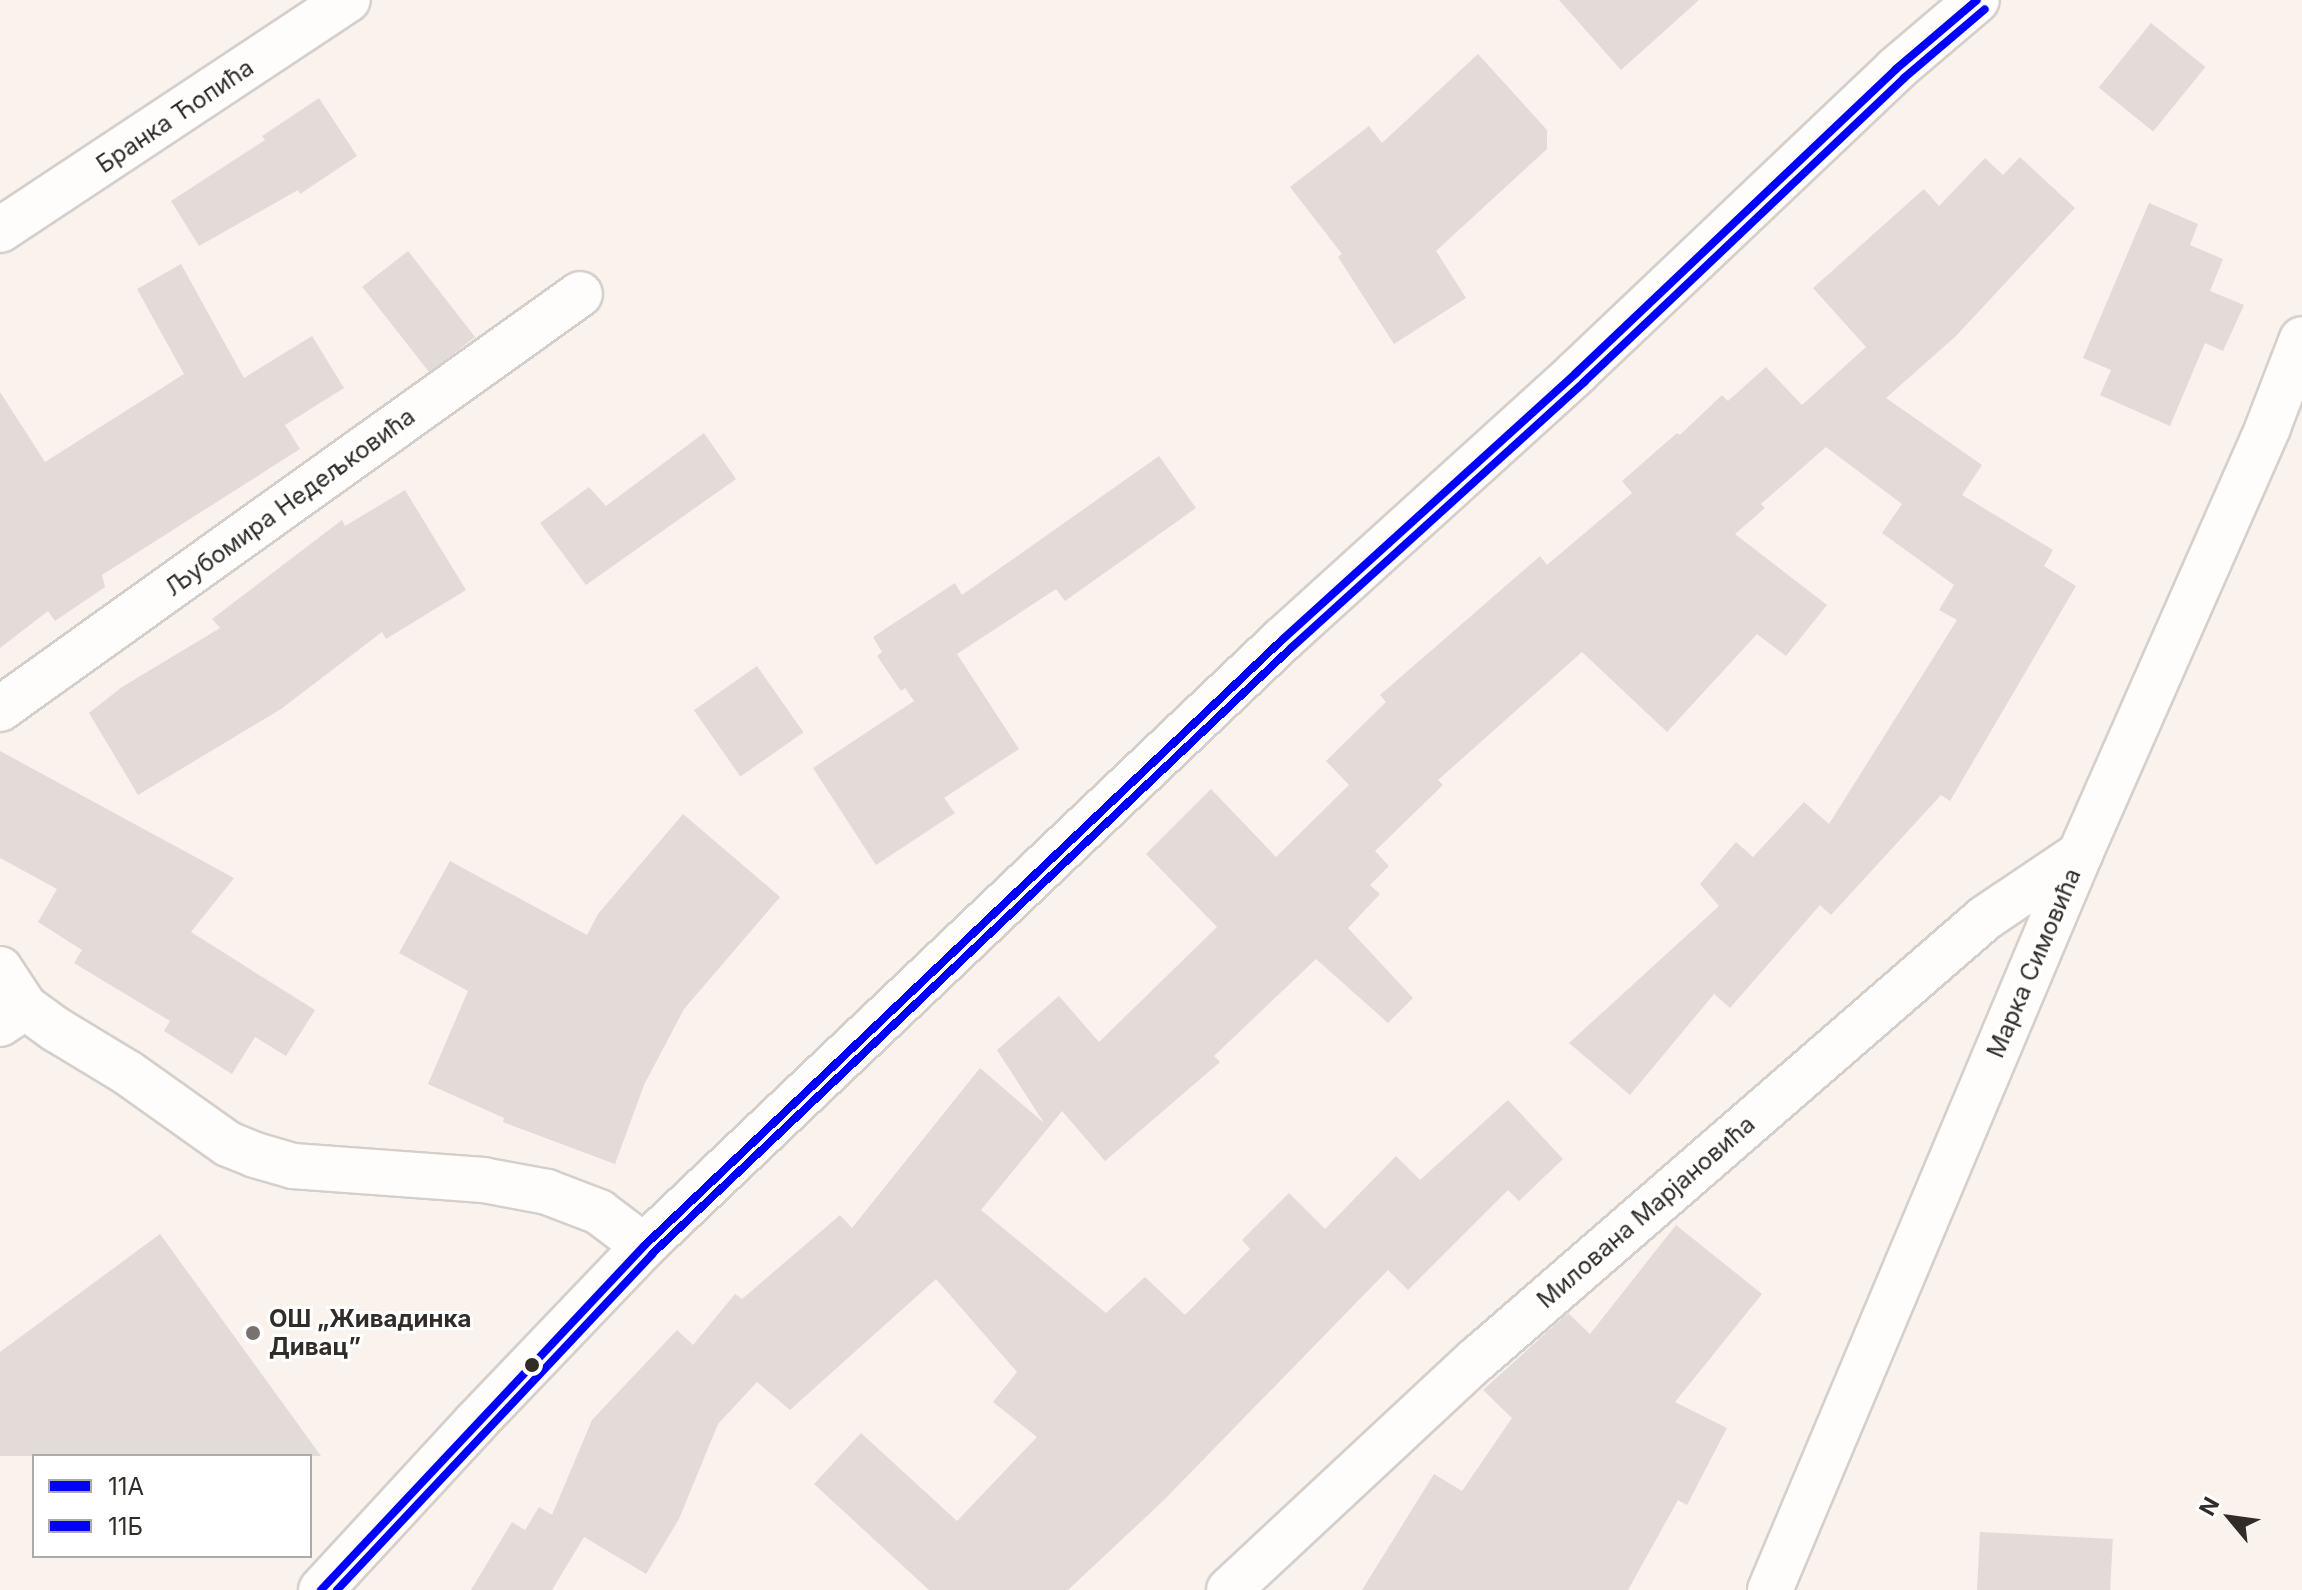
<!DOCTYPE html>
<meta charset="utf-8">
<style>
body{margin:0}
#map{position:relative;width:2302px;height:1590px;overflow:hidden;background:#faf2ed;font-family:Inter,sans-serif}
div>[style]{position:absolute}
.building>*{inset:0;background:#e2dbd8;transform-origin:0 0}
.roads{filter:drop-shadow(2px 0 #d5cfcb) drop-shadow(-2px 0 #d5cfcb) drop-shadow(0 2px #d5cfcb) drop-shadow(0 -2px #d5cfcb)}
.minor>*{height:44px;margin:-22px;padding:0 22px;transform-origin:22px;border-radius:22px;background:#fefdfc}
.tertiary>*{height:44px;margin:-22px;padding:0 22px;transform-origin:22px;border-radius:22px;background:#fefdfc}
.bus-1>*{height:8px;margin:-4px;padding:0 4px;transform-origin:4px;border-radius:4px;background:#00f}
.bus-2>*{height:8px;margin:-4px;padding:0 4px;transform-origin:4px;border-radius:4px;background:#00f}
.dots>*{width:22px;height:22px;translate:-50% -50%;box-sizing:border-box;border:4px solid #fff;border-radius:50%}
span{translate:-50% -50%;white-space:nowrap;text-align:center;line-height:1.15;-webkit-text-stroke:6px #fff;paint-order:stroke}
.street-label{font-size:24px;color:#322c29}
.poi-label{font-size:24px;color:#322c29;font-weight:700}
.left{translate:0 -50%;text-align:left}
.legend{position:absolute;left:32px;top:1454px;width:280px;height:104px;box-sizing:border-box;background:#fff;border:2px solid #adaba9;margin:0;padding:10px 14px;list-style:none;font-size:24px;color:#322c29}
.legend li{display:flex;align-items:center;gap:16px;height:40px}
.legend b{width:40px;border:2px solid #adaba9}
.north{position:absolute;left:2190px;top:1478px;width:80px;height:80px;-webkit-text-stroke:6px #fff;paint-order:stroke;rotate:299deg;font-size:22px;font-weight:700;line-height:32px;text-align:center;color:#322c29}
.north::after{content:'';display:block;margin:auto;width:28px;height:36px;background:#322c29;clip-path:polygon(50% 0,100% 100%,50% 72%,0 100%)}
</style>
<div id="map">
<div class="building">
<div style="clip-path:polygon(1559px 0,1699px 0,1621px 70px)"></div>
<div style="left:2151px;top:23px;width:70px;height:83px;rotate:39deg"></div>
<div style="clip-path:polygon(1478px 54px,1547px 130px,1547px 149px,1436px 251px,1466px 298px,1394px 344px,1338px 257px,1342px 254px,1290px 187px,1369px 126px,1382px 143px)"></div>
<div style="clip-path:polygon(319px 98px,357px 156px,300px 194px,298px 190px,199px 246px,171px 201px,265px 140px,262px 136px)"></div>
<div style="clip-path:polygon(2020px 157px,2075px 208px,1956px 336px,1886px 398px,1982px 465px,1962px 495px,2053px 550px,2044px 566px,2076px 586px,1950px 801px,1941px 795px,1831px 915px,1820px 905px,1730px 1008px,1714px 994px,1630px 1095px,1569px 1043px,1719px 906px,1700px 884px,1736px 842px,1753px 857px,1804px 802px,1829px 824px,1957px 620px,1939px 610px,1954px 585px,1882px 533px,1902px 504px,1826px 447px,1761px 504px,1765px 508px,1735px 534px,1827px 605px,1786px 656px,1757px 634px,1667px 732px,1582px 652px,1438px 780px,1443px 785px,1375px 851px,1389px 866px,1370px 885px,1380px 894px,1348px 928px,1413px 998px,1388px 1023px,1316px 959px,1214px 1056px,1220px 1062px,1105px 1161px,1062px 1111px,981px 1210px,1106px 1313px,1145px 1277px,1185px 1315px,1250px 1249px,1242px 1240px,1289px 1193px,1325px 1229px,1396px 1156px,1420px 1180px,1508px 1100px,1563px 1159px,1519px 1201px,1508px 1190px,1408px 1290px,1388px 1270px,1163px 1501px,1068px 1590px,929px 1590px,814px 1484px,861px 1433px,957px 1521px,1037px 1437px,993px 1402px,1017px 1372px,936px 1279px,790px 1410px,757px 1382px,718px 1424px,679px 1519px,646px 1574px,584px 1537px,552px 1590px,471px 1590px,512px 1522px,525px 1530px,539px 1507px,552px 1515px,592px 1420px,677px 1330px,693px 1345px,735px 1294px,742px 1299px,840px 1215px,852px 1228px,980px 1068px,1044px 1123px,997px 1050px,1059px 996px,1099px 1042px,1217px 927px,1146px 854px,1211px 789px,1276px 857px,1349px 785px,1326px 761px,1386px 702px,1380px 695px,1540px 556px,1547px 565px,1632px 493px,1622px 481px,1677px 433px,1680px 435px,1722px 395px,1728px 401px,1766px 367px,1802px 405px,1866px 347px,1813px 288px,1924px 189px,1939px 206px,1985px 158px,2003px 175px)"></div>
<div style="clip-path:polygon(2149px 203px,2198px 224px,2190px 245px,2223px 259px,2210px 291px,2244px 305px,2223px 351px,2205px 343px,2170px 426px,2100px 395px,2111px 370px,2083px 358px)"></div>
<div style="left:408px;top:251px;width:109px;height:58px;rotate:52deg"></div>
<div style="clip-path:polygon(181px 264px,244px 378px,312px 336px,344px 388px,285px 425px,300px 449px,102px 575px,105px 587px,55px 621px,48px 611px,0 648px,0 392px,45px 462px,184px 374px,137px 289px)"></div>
<div style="clip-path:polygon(704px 433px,736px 479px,586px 585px,540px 523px,589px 487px,606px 506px)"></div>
<div style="clip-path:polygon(1159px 456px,1196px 508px,1065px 601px,1056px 589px,957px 654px,1019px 749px,944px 798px,955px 813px,876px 865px,813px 768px,914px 701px,905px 688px,901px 691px,877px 656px,882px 652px,873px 637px,955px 583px,962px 595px)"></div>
<div style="clip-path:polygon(405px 490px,466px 590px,386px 639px,382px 632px,281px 709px,138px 795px,89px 713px,122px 687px,220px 628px,212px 619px,342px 520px,345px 526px)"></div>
<div style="left:757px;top:666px;width:81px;height:77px;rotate:55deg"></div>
<div style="clip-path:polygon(0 751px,234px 878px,191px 932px,315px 1010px,286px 1056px,255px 1037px,232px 1074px,164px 1031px,170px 1021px,74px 963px,82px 950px,38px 922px,57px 889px,0 858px)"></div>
<div style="clip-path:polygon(683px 814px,780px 897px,684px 1009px,644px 1085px,615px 1164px,503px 1122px,504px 1118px,428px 1084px,468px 991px,399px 953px,450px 861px,587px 935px,598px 914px)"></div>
<div style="clip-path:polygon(1676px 1225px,1762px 1294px,1675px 1402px,1727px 1428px,1687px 1505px,1678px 1500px,1628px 1590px,1362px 1590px,1434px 1474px,1462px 1491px,1512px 1418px,1483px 1390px,1568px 1313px,1590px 1334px)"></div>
<div style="clip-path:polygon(160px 1234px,321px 1456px,0 1456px,0 1352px)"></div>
<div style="left:1980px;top:1532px;width:133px;height:58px;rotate:3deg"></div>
</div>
<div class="roads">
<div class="minor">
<div style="left:0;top:230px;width:417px;rotate:-33.5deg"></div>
<div style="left:0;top:709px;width:713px;rotate:-35.58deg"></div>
<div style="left:0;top:969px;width:45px;rotate:56.7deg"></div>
<div style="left:0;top:1024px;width:30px;rotate:-34deg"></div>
<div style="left:25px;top:1007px;width:39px;rotate:36deg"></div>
<div style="left:57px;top:1030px;width:83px;rotate:31.2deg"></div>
<div style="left:128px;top:1073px;width:123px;rotate:35.4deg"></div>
<div style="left:228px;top:1144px;width:29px;rotate:22deg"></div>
<div style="left:255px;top:1155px;width:40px;rotate:16deg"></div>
<div style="left:293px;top:1166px;width:191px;rotate:4.2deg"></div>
<div style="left:483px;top:1180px;width:65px;rotate:10.6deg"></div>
<div style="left:547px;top:1192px;width:56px;rotate:21deg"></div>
<div style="left:599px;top:1212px;width:56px;rotate:37.1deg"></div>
<div style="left:1229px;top:1590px;width:338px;rotate:-43deg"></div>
<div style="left:1476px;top:1360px;width:674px;rotate:-40.97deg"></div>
<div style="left:1985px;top:918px;width:115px;rotate:-34deg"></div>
<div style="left:1770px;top:1590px;width:799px;rotate:-67.16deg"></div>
<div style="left:2080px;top:854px;width:467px;rotate:-66.2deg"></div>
<div style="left:2268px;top:427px;width:94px;rotate:-68.9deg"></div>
</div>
<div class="tertiary">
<div style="left:321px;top:1590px;width:226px;rotate:-47.3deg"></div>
<div style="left:474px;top:1424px;width:246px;rotate:-46.3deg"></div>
<div style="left:644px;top:1246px;width:881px;rotate:-43.53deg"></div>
<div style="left:1283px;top:639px;width:396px;rotate:-42.2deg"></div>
<div style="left:1576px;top:373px;width:441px;rotate:-43.5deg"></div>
<div style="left:1896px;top:69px;width:106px;rotate:-40.4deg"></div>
</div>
</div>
<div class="bus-1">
<div style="left:321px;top:1590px;width:472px;rotate:-46.8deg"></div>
<div style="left:644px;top:1246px;width:881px;rotate:-43.53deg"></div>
<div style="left:1283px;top:639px;width:396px;rotate:-42.2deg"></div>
<div style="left:1576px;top:373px;width:441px;rotate:-43.5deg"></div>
<div style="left:1896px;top:69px;width:106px;rotate:-40.4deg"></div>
</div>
<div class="bus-2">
<div style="left:337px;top:1590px;width:461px;rotate:-46.8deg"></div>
<div style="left:652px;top:1254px;width:881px;rotate:-43.48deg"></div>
<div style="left:1291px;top:648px;width:396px;rotate:-42.2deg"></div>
<div style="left:1584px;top:382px;width:441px;rotate:-43.5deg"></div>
<div style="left:1904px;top:78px;width:106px;rotate:-40.4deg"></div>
</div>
<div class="dots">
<div style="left:253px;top:1333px;background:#78716e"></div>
<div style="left:532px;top:1365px;background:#322c29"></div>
</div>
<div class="street-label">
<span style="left:175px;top:116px;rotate:-34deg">Бранка Ћопића</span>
<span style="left:290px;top:502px;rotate:-36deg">Љубомира Недељковића</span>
<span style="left:2034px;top:963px;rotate:-67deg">Марка Симовића</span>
<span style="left:1646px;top:1212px;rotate:-41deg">Милована Марјановића</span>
</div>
<div class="poi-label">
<span class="left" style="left:269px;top:1333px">ОШ „Живадинка<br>Дивац”</span>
</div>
<ul class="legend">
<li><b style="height:10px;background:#00f"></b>11А</li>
<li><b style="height:10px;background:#00f"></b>11Б</li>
</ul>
<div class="north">N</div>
</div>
